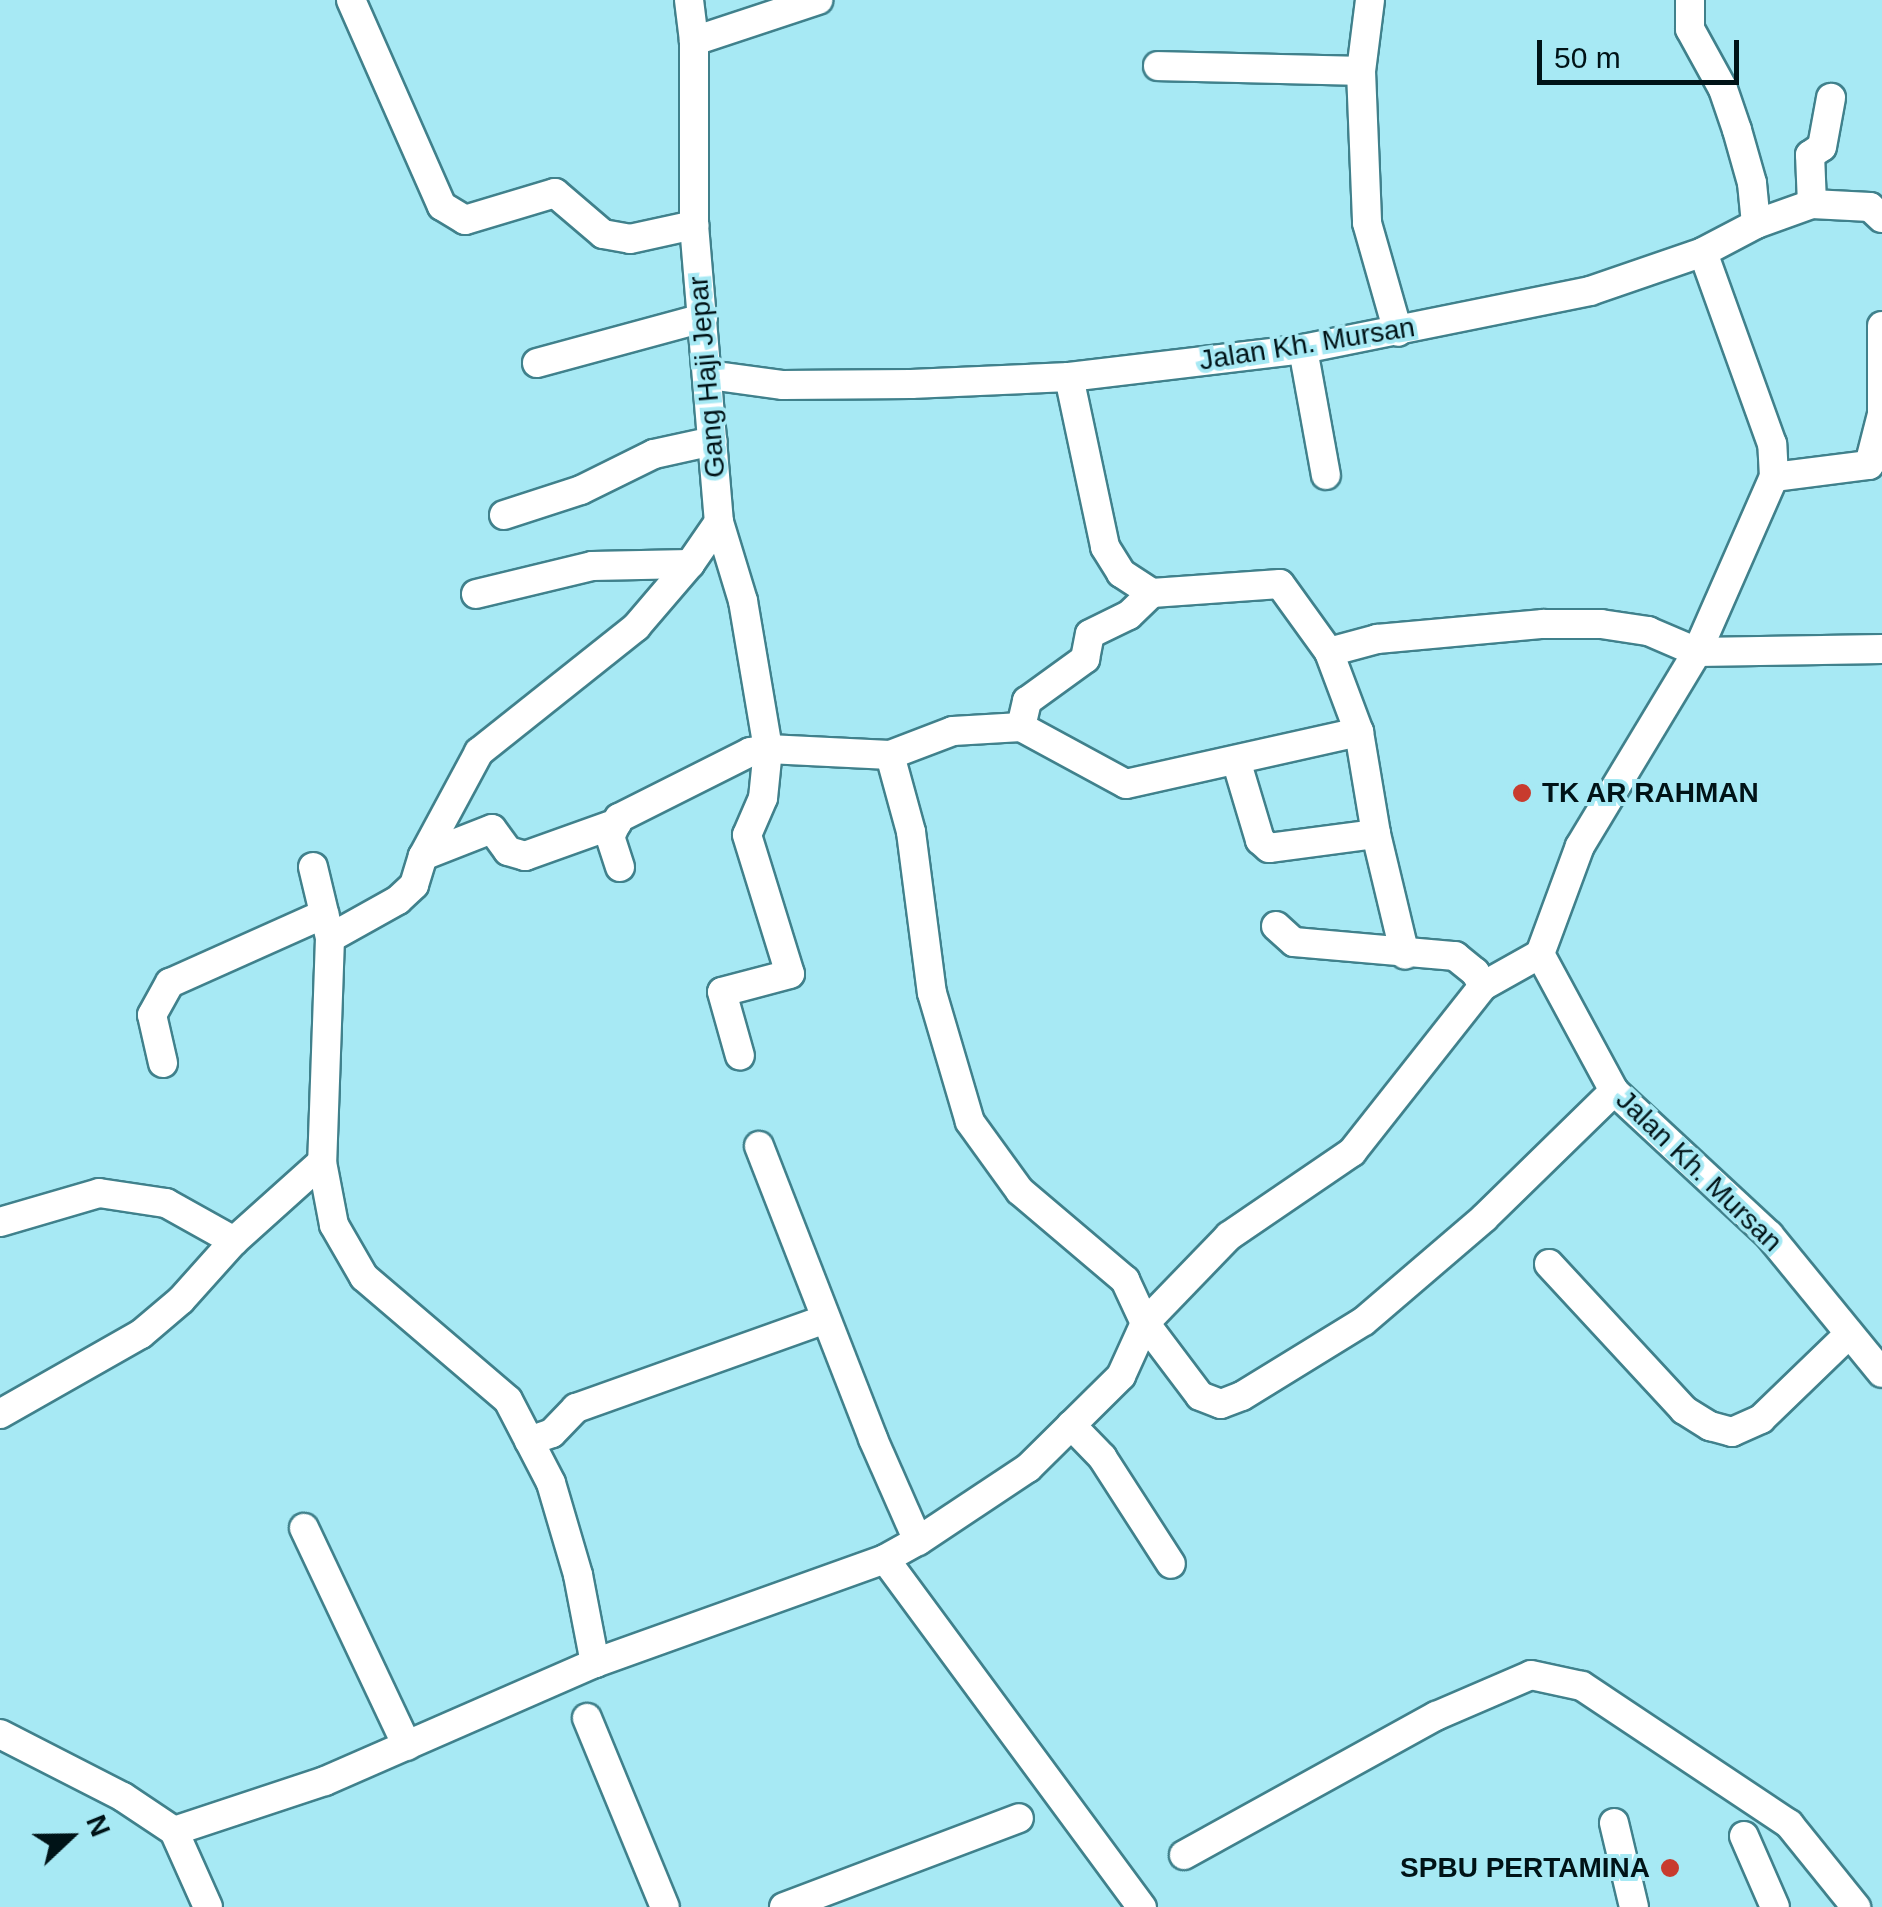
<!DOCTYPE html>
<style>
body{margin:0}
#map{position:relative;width:1882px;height:1907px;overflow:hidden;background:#a7e9f4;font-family:Arial,sans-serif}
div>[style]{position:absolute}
.roads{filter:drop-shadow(2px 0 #40818c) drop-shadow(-2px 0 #40818c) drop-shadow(0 2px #40818c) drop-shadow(0 -2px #40818c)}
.minor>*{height:28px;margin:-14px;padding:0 14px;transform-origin:14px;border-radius:14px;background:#fff}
.dots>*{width:28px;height:28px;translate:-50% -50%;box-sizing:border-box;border:5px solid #a7e9f4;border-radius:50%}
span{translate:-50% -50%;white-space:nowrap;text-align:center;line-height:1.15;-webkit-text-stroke:8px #a7e9f4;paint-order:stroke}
.street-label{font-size:28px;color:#001317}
.poi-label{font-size:28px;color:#001317;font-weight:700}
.left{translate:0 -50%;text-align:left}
.right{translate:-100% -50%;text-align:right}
.north{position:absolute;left:20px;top:1787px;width:100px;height:100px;-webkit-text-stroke:8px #a7e9f4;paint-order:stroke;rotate:68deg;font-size:28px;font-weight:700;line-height:40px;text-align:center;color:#001317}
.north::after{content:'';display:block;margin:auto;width:35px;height:45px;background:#001317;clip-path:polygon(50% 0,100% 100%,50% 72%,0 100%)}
.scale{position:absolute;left:1537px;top:40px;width:202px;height:45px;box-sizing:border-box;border:5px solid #001317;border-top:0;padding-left:12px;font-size:30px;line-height:35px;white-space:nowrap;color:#001317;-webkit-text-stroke:8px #a7e9f4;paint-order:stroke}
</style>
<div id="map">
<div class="roads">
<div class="minor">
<div style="left:351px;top:0;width:225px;rotate:66.2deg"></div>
<div style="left:442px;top:206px;width:27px;rotate:31deg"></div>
<div style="left:465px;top:220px;width:94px;rotate:-16.7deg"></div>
<div style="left:555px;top:193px;width:63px;rotate:40.5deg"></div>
<div style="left:603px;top:234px;width:27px;rotate:10deg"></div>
<div style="left:630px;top:239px;width:66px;rotate:-12.3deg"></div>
<div style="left:689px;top:0;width:41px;rotate:83deg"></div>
<div style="left:694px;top:41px;width:184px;rotate:90deg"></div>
<div style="left:694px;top:225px;width:298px;rotate:85.2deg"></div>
<div style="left:719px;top:522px;width:83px;rotate:73.1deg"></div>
<div style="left:743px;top:601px;width:150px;rotate:80.4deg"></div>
<div style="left:768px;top:749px;width:49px;rotate:95.8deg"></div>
<div style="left:763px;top:798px;width:40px;rotate:113.4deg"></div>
<div style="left:747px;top:835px;width:145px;rotate:72.8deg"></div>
<div style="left:790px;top:974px;width:70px;rotate:165.2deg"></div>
<div style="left:722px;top:992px;width:66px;rotate:74.3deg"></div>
<div style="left:1370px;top:0;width:72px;rotate:97.2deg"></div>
<div style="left:1361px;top:71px;width:152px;rotate:87.7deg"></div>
<div style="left:1367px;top:223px;width:113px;rotate:74.1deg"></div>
<div style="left:1690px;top:0;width:29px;rotate:90deg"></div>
<div style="left:1690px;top:29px;width:68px;rotate:61.2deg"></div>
<div style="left:1723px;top:89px;width:43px;rotate:71.1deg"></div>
<div style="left:1737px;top:130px;width:55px;rotate:74.2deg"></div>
<div style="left:1752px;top:183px;width:41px;rotate:84.4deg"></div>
<div style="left:694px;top:41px;width:131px;rotate:-18.3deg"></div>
<div style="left:1158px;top:66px;width:203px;rotate:1.4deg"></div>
<div style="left:1812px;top:204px;width:49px;rotate:-92.3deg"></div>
<div style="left:1810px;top:155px;width:14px;rotate:-34deg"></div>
<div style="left:1822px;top:147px;width:50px;rotate:-79.6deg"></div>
<div style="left:1303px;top:349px;width:128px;rotate:79.7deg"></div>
<div style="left:537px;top:363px;width:172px;rotate:-15.2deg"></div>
<div style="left:709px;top:375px;width:75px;rotate:7.7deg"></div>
<div style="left:783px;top:385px;width:128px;rotate:-0.4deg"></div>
<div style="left:911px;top:384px;width:158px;rotate:-2.5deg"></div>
<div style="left:1069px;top:377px;width:236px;rotate:-6.8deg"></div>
<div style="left:1303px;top:349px;width:293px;rotate:-11.4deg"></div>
<div style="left:1590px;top:291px;width:120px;rotate:-19deg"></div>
<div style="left:1703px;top:252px;width:60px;rotate:-27.8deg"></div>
<div style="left:1756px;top:224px;width:59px;rotate:-19.7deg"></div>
<div style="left:1812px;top:204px;width:58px;rotate:3deg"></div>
<div style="left:1870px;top:207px;width:16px;rotate:43deg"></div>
<div style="left:1069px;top:377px;width:174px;rotate:78deg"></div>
<div style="left:1105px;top:547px;width:31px;rotate:58deg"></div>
<div style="left:1121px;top:573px;width:37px;rotate:33deg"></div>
<div style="left:1774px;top:477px;width:96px;rotate:-7.2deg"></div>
<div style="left:1869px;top:465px;width:53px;rotate:-75.7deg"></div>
<div style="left:1882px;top:414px;width:88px;rotate:-90deg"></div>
<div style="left:504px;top:515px;width:81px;rotate:-18deg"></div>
<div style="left:581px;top:490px;width:81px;rotate:-26.3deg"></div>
<div style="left:654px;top:454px;width:60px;rotate:-12.4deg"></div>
<div style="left:476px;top:594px;width:119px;rotate:-13.6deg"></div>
<div style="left:592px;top:566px;width:98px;rotate:-1.2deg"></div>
<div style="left:1329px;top:652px;width:50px;rotate:-15.2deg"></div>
<div style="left:1377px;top:639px;width:167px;rotate:-5.2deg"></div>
<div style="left:1543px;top:624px;width:58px"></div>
<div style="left:1601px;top:624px;width:48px;rotate:8.5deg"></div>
<div style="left:1648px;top:631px;width:53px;rotate:23.2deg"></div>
<div style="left:1697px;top:652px;width:185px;rotate:-0.9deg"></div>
<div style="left:1021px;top:727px;width:27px;rotate:-77deg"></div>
<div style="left:1027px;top:701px;width:72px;rotate:-35.9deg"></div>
<div style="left:1085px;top:659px;width:25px;rotate:-79deg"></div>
<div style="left:1090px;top:634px;width:43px;rotate:-26deg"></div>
<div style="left:1129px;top:615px;width:32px;rotate:-44deg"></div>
<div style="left:1152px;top:593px;width:128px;rotate:-4deg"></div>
<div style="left:1280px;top:584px;width:84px;rotate:54.2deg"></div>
<div style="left:1329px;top:652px;width:85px;rotate:69.4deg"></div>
<div style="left:1359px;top:732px;width:103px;rotate:80.5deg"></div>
<div style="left:1376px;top:834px;width:124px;rotate:76.5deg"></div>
<div style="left:890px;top:755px;width:67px;rotate:-20.9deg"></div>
<div style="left:953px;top:731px;width:68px;rotate:-3.4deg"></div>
<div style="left:1021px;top:727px;width:119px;rotate:28.5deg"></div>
<div style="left:1126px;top:784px;width:239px;rotate:-12.6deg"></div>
<div style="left:1236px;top:760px;width:84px;rotate:73.3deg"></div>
<div style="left:1260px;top:840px;width:12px;rotate:42deg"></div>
<div style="left:1269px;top:848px;width:108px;rotate:-7.5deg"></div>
<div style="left:423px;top:856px;width:74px;rotate:-21.4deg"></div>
<div style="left:492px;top:829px;width:27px;rotate:54deg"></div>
<div style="left:508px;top:851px;width:18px;rotate:16deg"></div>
<div style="left:525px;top:856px;width:98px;rotate:-19.7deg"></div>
<div style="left:313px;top:867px;width:73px;rotate:76.5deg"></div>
<div style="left:330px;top:938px;width:224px;rotate:92deg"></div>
<div style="left:322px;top:1162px;width:64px;rotate:79.2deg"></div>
<div style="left:334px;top:1225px;width:60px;rotate:60deg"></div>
<div style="left:364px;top:1277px;width:189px;rotate:40.5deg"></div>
<div style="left:508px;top:1400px;width:93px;rotate:62.6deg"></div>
<div style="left:551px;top:1483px;width:96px;rotate:73.6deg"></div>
<div style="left:578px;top:1575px;width:90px;rotate:79.1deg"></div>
<div style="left:620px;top:867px;width:32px;rotate:-108deg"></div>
<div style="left:610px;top:837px;width:21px;rotate:-65deg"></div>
<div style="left:619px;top:818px;width:147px;rotate:-26.7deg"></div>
<div style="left:750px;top:752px;width:18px;rotate:-9deg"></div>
<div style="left:768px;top:749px;width:122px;rotate:2.8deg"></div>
<div style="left:890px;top:755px;width:80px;rotate:74.7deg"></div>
<div style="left:911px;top:832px;width:162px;rotate:82.6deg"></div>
<div style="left:932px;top:993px;width:134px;rotate:73.6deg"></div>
<div style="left:970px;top:1122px;width:85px;rotate:54.1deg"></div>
<div style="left:1020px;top:1191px;width:138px;rotate:40.3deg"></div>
<div style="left:1125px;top:1280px;width:47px;rotate:65.1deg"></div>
<div style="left:1145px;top:1323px;width:91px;rotate:53deg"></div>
<div style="left:1200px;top:1396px;width:22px;rotate:21deg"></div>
<div style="left:1221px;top:1404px;width:22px;rotate:-21deg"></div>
<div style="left:1242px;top:1396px;width:143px;rotate:-31.6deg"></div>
<div style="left:1364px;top:1321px;width:158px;rotate:-40.6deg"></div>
<div style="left:1484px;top:1218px;width:182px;rotate:-44.3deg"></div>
<div style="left:1276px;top:926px;width:24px;rotate:42deg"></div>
<div style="left:1294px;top:942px;width:162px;rotate:5deg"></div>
<div style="left:1455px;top:956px;width:26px;rotate:39deg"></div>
<div style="left:1475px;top:972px;width:16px;rotate:60deg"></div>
<div style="left:330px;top:938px;width:78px;rotate:-29.2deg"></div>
<div style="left:398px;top:900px;width:22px;rotate:-43deg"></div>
<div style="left:414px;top:885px;width:30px;rotate:-73deg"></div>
<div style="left:423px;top:856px;width:118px;rotate:-61.7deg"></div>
<div style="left:479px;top:752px;width:201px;rotate:-38.5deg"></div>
<div style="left:636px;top:627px;width:83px;rotate:-49.4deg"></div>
<div style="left:690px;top:564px;width:51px;rotate:-55.4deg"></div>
<div style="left:1540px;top:954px;width:156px;rotate:61.6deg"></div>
<div style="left:1614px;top:1091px;width:212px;rotate:42.9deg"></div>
<div style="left:1769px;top:1235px;width:178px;rotate:50.7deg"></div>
<div style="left:163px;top:1063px;width:49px;rotate:-102.9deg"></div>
<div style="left:152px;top:1015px;width:37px;rotate:-61deg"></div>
<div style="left:170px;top:983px;width:169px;rotate:-24.1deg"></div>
<div style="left:759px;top:1146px;width:314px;rotate:68.7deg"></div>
<div style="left:873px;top:1439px;width:111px;rotate:66.2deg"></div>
<div style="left:0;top:1222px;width:103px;rotate:-16.3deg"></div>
<div style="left:99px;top:1193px;width:68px;rotate:8.5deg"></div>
<div style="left:166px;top:1203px;width:78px;rotate:29.2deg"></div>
<div style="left:1549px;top:1264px;width:199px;rotate:47.2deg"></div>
<div style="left:1684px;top:1410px;width:31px;rotate:32deg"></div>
<div style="left:1710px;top:1426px;width:23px;rotate:15deg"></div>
<div style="left:1732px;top:1432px;width:32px;rotate:-24deg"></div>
<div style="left:1761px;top:1419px;width:122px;rotate:-44deg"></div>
<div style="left:0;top:1414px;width:162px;rotate:-29.6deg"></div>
<div style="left:141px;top:1334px;width:52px;rotate:-40.4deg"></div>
<div style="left:181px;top:1300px;width:79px;rotate:-48.1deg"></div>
<div style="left:234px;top:1241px;width:118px;rotate:-41.9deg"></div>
<div style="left:1071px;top:1425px;width:45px;rotate:45.9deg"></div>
<div style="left:1102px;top:1457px;width:127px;rotate:57.2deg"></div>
<div style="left:529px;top:1441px;width:24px;rotate:-19deg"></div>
<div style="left:552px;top:1433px;width:35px;rotate:-46deg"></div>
<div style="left:576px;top:1408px;width:265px;rotate:-19.6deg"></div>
<div style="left:304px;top:1528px;width:241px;rotate:64.7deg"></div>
<div style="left:885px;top:1559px;width:433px;rotate:53.6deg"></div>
<div style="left:587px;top:1718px;width:204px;rotate:67.6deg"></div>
<div style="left:0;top:1734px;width:138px;rotate:27.1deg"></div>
<div style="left:123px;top:1797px;width:61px;rotate:33.7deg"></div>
<div style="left:174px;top:1831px;width:83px;rotate:65.9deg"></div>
<div style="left:1614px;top:1823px;width:86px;rotate:76.6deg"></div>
<div style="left:174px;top:1831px;width:159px;rotate:-18.3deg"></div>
<div style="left:325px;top:1781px;width:295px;rotate:-23.6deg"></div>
<div style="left:595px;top:1663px;width:308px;rotate:-19.7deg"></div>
<div style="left:885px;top:1559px;width:38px;rotate:-29deg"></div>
<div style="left:918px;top:1541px;width:132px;rotate:-33.6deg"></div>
<div style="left:1028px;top:1468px;width:131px;rotate:-44.7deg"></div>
<div style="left:1121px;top:1376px;width:58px;rotate:-65.6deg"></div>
<div style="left:1145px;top:1323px;width:121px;rotate:-46deg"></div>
<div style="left:1229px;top:1236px;width:149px;rotate:-34.3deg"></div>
<div style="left:1352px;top:1152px;width:211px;rotate:-51.7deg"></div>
<div style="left:1483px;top:986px;width:65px;rotate:-29.3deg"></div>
<div style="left:1540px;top:954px;width:115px;rotate:-69.7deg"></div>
<div style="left:1580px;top:846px;width:227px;rotate:-58.9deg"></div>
<div style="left:1697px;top:652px;width:191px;rotate:-66.3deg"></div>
<div style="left:1774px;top:477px;width:33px;rotate:-93deg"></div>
<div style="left:1772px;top:444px;width:204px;rotate:-109.8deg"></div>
<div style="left:1744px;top:1836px;width:77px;rotate:66.4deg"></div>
<div style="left:1184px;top:1855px;width:288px;rotate:-28.9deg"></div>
<div style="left:1436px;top:1716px;width:103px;rotate:-23.3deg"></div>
<div style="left:1531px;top:1675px;width:52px;rotate:12.2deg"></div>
<div style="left:1582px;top:1686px;width:249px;rotate:33.7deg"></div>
<div style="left:1789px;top:1824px;width:107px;rotate:51.1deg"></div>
<div style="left:784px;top:1907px;width:251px;rotate:-20.7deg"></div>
</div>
</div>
<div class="dots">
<div style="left:1522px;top:793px;background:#c83b2e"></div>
<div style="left:1670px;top:1868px;background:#c83b2e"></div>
</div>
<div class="street-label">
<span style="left:1307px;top:344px;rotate:-9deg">Jalan Kh. Mursan</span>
<span style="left:707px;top:377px;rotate:-95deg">Gang Haji Jepar</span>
<span style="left:1699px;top:1171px;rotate:44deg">Jalan Kh. Mursan</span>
</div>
<div class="poi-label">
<span class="left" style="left:1542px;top:793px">TK AR RAHMAN</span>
<span class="right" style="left:1650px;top:1868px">SPBU PERTAMINA</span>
</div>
<div class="north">N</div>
<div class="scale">50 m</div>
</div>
